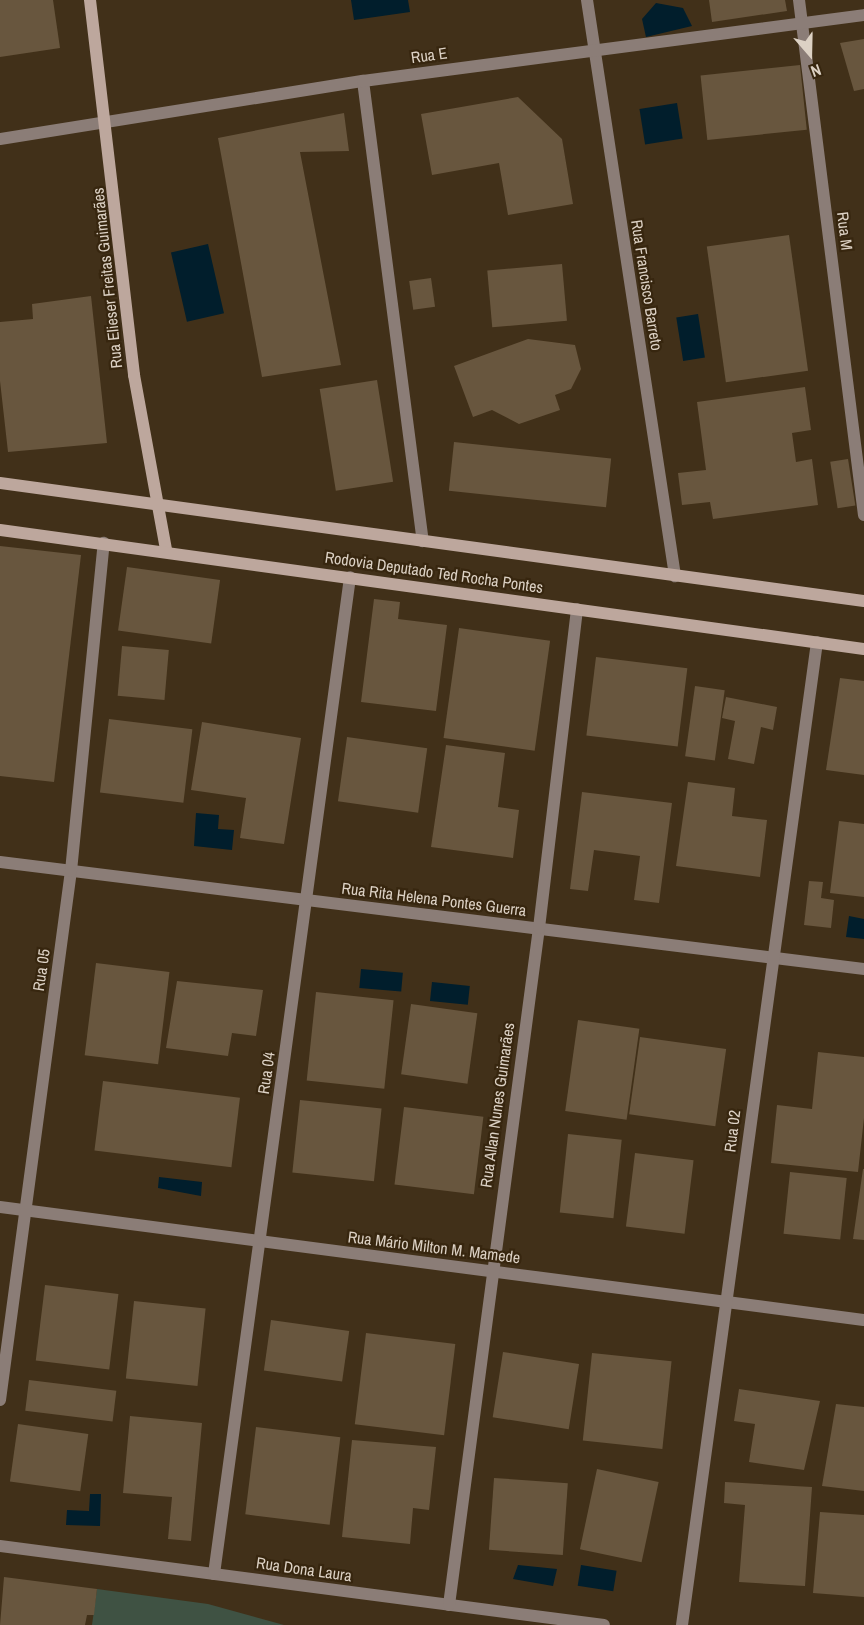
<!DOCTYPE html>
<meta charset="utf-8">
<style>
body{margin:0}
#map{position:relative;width:864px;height:1625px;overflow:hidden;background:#413019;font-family:"Archivo Narrow",sans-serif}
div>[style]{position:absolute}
.green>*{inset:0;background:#3f5243}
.water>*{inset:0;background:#011e2c;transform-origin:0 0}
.building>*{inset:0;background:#68563e;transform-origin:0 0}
.street>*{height:12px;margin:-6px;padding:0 6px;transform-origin:6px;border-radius:6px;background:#8b7d77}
.secondary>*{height:12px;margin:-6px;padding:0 6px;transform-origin:6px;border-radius:6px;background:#bda79d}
span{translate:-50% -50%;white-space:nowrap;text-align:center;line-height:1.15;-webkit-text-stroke:4.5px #37260f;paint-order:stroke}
.street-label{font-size:16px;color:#dcd1c4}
.north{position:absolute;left:780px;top:24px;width:60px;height:60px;-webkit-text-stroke:4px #37260f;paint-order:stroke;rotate:160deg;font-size:16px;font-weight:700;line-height:24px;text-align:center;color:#dcd1c4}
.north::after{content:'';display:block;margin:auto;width:21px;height:27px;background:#dcd1c4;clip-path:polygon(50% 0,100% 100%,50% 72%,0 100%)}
</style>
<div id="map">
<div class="green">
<div style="clip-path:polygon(97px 1589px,208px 1604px,284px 1625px,92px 1625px)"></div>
</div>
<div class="water">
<div style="clip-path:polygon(351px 0,408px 0,410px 12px,354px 20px)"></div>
<div style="clip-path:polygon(656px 3px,683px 8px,692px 26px,646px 37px,642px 19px)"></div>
<div style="left:677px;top:103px;width:36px;height:38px;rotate:81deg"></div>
<div style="left:208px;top:244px;width:71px;height:38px;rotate:77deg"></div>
<div style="left:698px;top:314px;width:44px;height:22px;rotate:81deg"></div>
<div style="clip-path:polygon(196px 813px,219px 815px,218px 829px,234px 830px,232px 850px,194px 846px)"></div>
<div style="clip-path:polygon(849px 916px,864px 919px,864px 939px,846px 937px)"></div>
<div style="left:361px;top:969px;width:42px;height:19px;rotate:5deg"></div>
<div style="left:432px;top:982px;width:38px;height:19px;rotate:6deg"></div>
<div style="clip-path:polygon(159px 1177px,202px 1182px,201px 1196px,158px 1188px)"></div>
<div style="clip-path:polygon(90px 1494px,101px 1494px,100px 1526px,66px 1525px,67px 1510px,89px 1511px)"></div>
<div style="clip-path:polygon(518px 1565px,557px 1569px,553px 1586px,513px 1579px)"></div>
<div style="left:581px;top:1565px;width:36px;height:21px;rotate:9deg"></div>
</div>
<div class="building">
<div style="clip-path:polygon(0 0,53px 0,60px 48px,0 57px)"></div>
<div style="clip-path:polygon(709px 0,785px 0,787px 11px,712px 22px)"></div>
<div style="clip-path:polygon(864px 39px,864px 89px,854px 91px,840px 43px)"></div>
<div style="left:800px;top:65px;width:65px;height:100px;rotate:84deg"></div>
<div style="clip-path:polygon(518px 97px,562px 139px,573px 204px,508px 215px,499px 163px,432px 175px,421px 114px)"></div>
<div style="clip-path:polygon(344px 113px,349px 151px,300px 152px,341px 365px,262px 377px,218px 138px)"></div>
<div style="left:789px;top:235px;width:137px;height:83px;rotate:82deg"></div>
<div style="left:562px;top:264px;width:57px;height:75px;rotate:85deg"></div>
<div style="left:431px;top:278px;width:29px;height:22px;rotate:82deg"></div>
<div style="clip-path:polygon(91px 296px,107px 443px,8px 452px,0 381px,0 322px,33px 319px,32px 304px)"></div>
<div style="clip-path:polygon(528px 339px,575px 345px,581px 369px,571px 389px,555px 395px,560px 410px,519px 424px,492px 410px,473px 417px,454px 366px)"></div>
<div style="left:377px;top:380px;width:103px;height:58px;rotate:81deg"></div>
<div style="clip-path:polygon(805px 387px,811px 430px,792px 433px,796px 462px,812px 459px,818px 505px,713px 519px,710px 502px,682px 505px,678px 473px,706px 470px,697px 402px)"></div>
<div style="left:454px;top:442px;width:158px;height:49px;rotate:6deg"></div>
<div style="left:848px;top:459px;width:47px;height:18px;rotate:81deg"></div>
<div style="clip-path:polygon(0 546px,81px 555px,54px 782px,0 776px)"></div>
<div style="left:127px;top:567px;width:94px;height:64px;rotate:8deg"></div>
<div style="clip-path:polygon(374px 599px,400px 602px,398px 619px,447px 625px,436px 711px,361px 702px)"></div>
<div style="left:459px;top:628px;width:92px;height:111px;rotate:8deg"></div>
<div style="left:122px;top:646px;width:47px;height:50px;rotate:5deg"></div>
<div style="left:596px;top:657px;width:92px;height:79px;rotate:7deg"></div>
<div style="clip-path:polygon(840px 678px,864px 681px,864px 775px,826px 770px)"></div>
<div style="left:695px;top:686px;width:30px;height:71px;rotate:8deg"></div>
<div style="clip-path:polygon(726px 697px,777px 707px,773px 730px,761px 727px,754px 764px,728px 759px,735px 721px,722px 718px)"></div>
<div style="left:109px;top:719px;width:84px;height:74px;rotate:7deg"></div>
<div style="clip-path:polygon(202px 722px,301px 738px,284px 844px,240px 838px,246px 798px,191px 790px)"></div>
<div style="left:347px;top:737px;width:81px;height:65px;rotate:8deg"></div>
<div style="clip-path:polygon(446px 745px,505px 753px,498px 807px,519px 810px,513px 858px,431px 847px)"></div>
<div style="clip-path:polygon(688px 782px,735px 788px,732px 816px,767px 820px,760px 877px,676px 866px)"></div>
<div style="clip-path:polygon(582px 792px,672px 803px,659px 903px,634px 900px,640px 856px,594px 850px,588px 891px,570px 889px)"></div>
<div style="clip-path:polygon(839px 821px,864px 824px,864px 897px,830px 893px)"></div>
<div style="clip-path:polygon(809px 881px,823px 882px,821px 898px,834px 900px,831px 928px,804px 925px)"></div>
<div style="left:96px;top:963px;width:74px;height:93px;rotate:7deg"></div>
<div style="clip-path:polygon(177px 981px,263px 990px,256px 1036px,232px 1033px,228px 1056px,166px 1048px)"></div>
<div style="left:316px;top:992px;width:78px;height:89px;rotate:6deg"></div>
<div style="left:411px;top:1004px;width:67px;height:71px;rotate:8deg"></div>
<div style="left:578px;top:1020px;width:62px;height:92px;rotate:8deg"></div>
<div style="left:640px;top:1037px;width:87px;height:78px;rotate:8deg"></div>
<div style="clip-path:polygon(818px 1052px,864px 1057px,864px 1118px,858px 1172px,771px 1163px,777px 1105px,812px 1109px)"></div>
<div style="left:103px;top:1081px;width:138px;height:70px;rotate:7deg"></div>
<div style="left:300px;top:1100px;width:82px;height:73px;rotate:6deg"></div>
<div style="left:404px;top:1107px;width:80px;height:78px;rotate:7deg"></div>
<div style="left:568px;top:1134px;width:54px;height:79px;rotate:6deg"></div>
<div style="left:635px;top:1153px;width:59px;height:74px;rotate:7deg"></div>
<div style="clip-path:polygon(863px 1169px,864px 1169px,864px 1240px,853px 1239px)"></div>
<div style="left:790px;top:1172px;width:57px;height:62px;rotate:6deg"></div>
<div style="left:45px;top:1285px;width:74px;height:76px;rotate:7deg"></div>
<div style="left:134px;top:1301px;width:72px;height:78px;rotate:6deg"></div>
<div style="left:271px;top:1320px;width:79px;height:51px;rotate:8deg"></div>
<div style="left:366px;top:1333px;width:90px;height:92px;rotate:7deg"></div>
<div style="left:503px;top:1352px;width:77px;height:66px;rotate:9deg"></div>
<div style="left:592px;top:1353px;width:80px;height:88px;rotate:6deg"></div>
<div style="left:29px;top:1380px;width:88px;height:31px;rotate:7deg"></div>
<div style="clip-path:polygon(739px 1389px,820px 1401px,804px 1470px,749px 1462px,755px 1424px,734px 1421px)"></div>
<div style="clip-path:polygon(836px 1404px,864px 1407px,864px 1491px,822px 1486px)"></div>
<div style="clip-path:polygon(130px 1416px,202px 1423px,191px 1541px,168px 1539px,172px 1497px,123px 1493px)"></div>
<div style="left:18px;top:1424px;width:71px;height:58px;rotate:8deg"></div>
<div style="left:256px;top:1427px;width:85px;height:88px;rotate:7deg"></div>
<div style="clip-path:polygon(352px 1440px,436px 1447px,429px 1510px,413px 1508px,410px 1544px,342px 1537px)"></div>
<div style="left:597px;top:1469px;width:63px;height:82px;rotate:12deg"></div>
<div style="left:494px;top:1478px;width:74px;height:72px;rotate:4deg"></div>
<div style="clip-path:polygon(725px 1482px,812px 1487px,805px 1586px,739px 1582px,745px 1505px,724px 1503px)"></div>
<div style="clip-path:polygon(820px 1512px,864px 1515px,864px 1597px,813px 1593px)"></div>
<div style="clip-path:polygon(4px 1577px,97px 1589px,94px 1615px,87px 1615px,85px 1625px,0 1625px)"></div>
</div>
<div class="street">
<div style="left:587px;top:0;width:583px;rotate:81.31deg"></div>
<div style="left:799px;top:0;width:519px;rotate:82.81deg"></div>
<div style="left:363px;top:81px;width:464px;rotate:82.6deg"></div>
<div style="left:0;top:139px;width:368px;rotate:-9.1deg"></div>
<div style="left:363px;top:81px;width:505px;rotate:-7.5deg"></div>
<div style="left:0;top:862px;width:871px;rotate:7.06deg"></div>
<div style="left:0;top:1207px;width:871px;rotate:7.45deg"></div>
<div style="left:0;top:1400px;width:534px;rotate:-82.36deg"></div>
<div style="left:71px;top:871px;width:330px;rotate:-84.3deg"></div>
<div style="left:0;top:1546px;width:609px;rotate:7.45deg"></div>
<div style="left:214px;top:1574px;width:1006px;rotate:-82.23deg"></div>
<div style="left:449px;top:1605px;width:683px;rotate:-82.43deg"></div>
<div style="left:539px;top:928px;width:321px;rotate:-83.2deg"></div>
<div style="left:682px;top:1625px;width:992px;rotate:-82.18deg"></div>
</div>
<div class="secondary">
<div style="left:90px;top:0;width:378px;rotate:83.3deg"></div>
<div style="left:134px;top:375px;width:178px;rotate:79.6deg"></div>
<div style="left:0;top:483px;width:872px;rotate:7.78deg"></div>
<div style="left:0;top:530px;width:872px;rotate:7.84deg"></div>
</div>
<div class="street-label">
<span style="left:429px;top:55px;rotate:-8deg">Rua E</span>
<span style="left:845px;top:231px;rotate:83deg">Rua M</span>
<span style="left:107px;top:278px;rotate:-96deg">Rua Elieser Freitas Guimarães</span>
<span style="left:647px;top:285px;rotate:81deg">Rua Francisco Barreto</span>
<span style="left:434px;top:572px;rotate:8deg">Rodovia Deputado Ted Rocha Pontes</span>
<span style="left:434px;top:899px;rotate:7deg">Rua Rita Helena Pontes Guerra</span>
<span style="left:41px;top:970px;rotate:-82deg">Rua 05</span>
<span style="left:266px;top:1073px;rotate:-82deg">Rua 04</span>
<span style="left:497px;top:1105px;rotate:-82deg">Rua Allan Nunes Guimarães</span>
<span style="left:732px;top:1131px;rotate:-83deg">Rua 02</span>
<span style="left:434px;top:1247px;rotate:7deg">Rua Mário Milton M. Mamede</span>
<span style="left:304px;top:1569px;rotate:8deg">Rua Dona Laura</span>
</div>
<div class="north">N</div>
</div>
